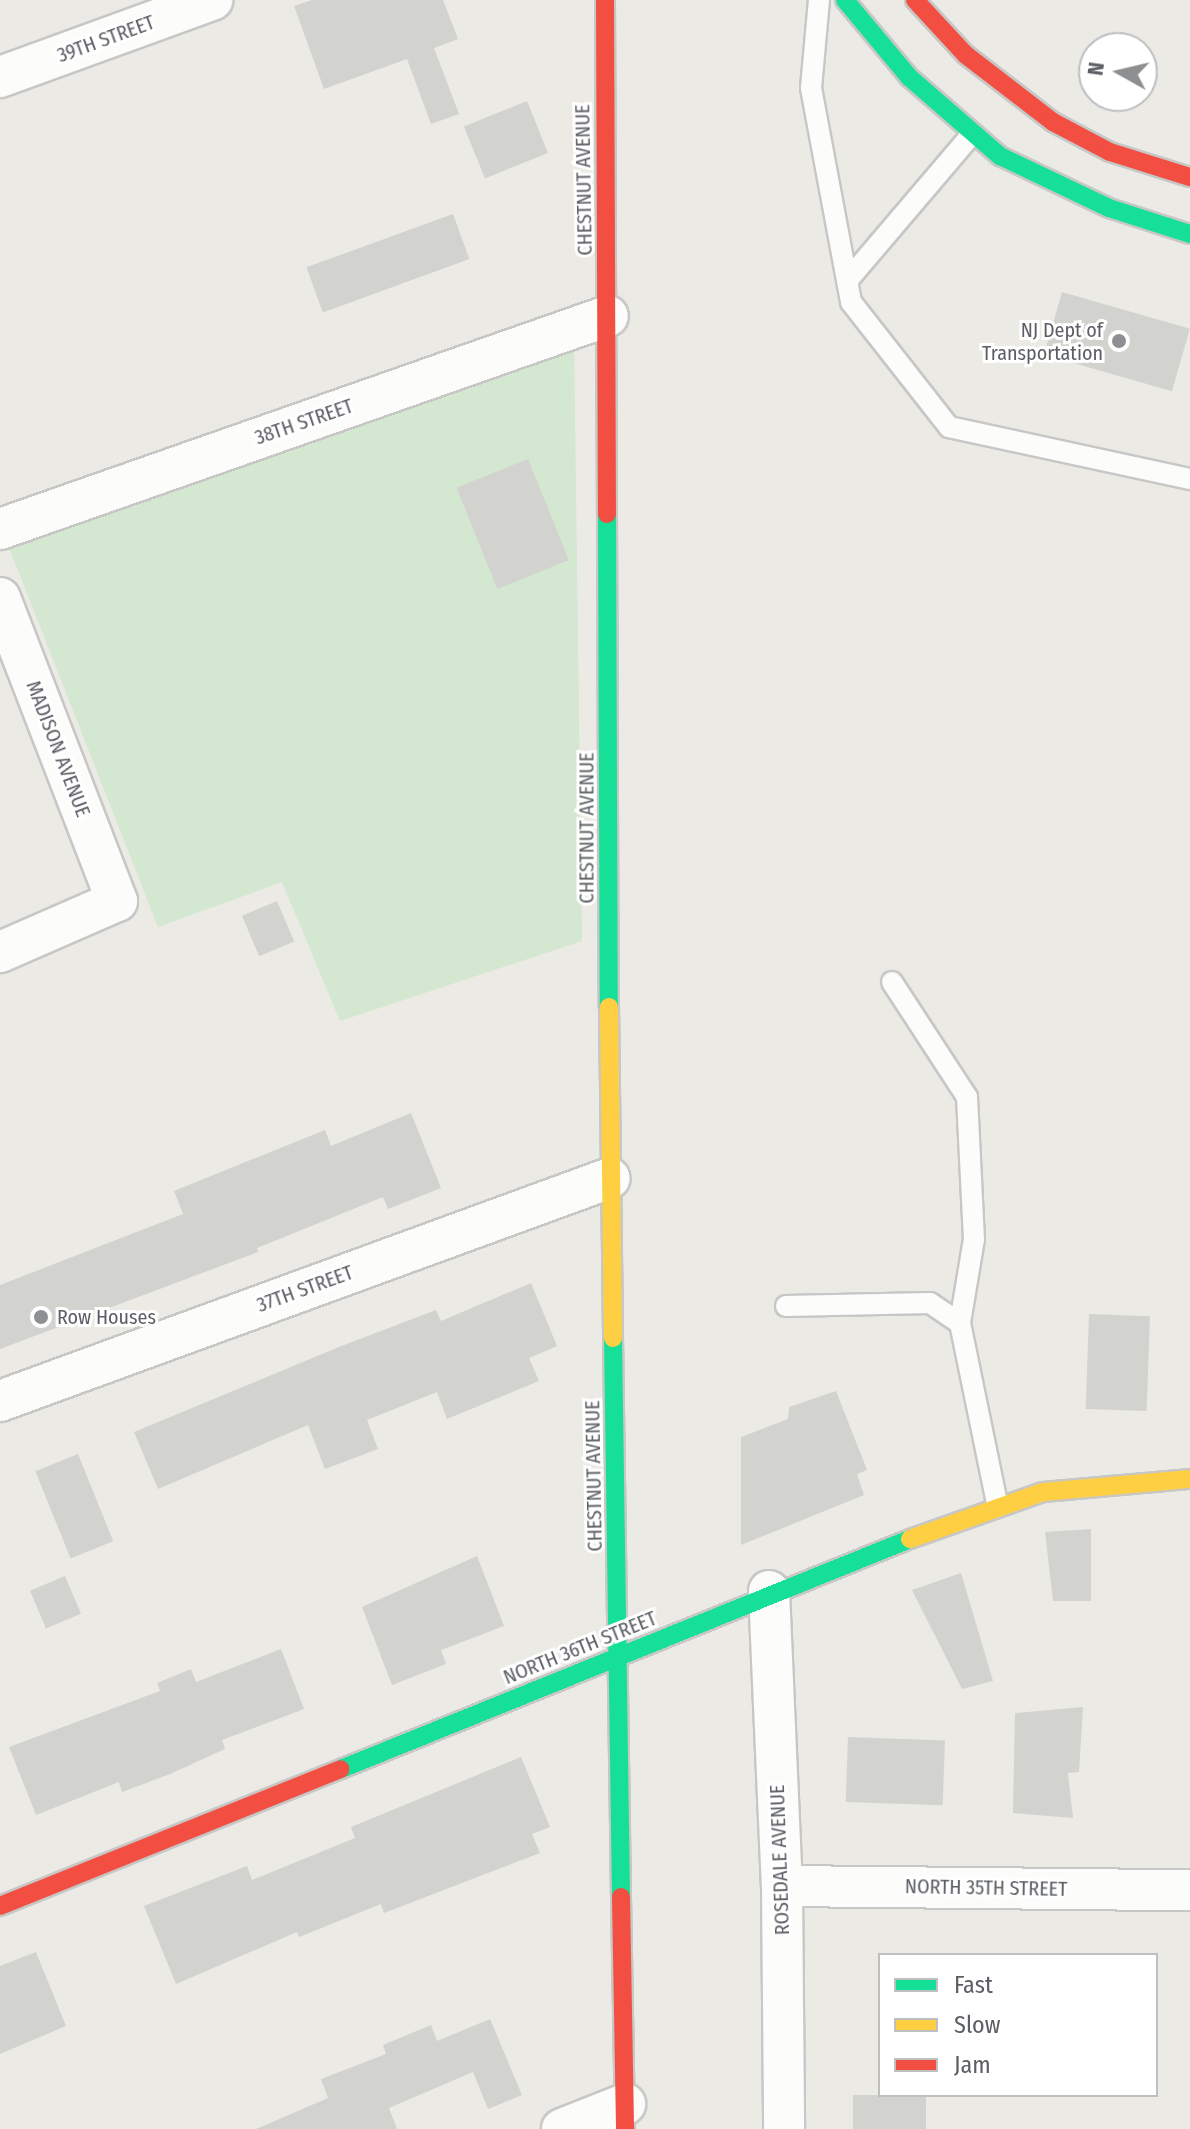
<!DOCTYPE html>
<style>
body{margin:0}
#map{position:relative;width:1190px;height:2129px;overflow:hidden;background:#ebeae5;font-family:"Fira Sans Condensed",sans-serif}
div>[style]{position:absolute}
.green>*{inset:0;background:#d3e7d1}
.building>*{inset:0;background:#d2d2cf;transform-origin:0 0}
.roads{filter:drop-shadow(2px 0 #c7c7c6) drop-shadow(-2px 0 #c7c7c6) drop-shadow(0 2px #c7c7c6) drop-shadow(0 -2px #c7c7c6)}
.lane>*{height:20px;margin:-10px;padding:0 10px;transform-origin:10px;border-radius:10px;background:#fcfcfb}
.street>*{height:40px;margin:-20px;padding:0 20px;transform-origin:20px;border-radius:20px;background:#fcfcfb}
.fast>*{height:18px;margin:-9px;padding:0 9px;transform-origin:9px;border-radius:9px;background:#16e098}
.slow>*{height:18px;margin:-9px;padding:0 9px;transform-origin:9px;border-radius:9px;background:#ffcf43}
.jam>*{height:18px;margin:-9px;padding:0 9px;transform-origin:9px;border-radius:9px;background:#f24e42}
.dots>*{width:22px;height:22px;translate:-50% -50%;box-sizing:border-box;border:4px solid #fff;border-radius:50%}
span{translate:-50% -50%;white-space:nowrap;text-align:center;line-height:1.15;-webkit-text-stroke:6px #fff;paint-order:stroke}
.street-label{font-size:20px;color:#5b5e63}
.poi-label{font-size:20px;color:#5b5e63}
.right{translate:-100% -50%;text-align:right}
.left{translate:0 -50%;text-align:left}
.legend{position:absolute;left:878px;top:1953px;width:280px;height:144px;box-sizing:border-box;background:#fff;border:2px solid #bdbfc1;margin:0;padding:10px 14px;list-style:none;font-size:24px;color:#5b5e63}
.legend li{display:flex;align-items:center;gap:16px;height:40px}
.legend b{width:40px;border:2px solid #bdbfc1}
.north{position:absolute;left:1078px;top:32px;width:80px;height:80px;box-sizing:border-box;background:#fff;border:2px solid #bdbfc1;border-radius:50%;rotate:278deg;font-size:22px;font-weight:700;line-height:32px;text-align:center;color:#5b5e63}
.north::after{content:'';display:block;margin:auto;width:28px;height:36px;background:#8d8f90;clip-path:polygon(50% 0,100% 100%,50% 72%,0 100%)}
</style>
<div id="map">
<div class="green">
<div style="clip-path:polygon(574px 339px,582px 941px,340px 1021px,282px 882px,158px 927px,8px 545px)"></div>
</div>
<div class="building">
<div style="clip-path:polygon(312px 0,443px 0,458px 39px,434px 48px,459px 114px,431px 124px,407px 59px,324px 89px,294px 6px)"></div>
<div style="left:527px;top:101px;width:56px;height:68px;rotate:68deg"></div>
<div style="left:453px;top:214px;width:48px;height:156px;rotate:70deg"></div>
<div style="left:1062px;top:292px;width:133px;height:65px;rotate:16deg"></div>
<div style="left:528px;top:459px;width:109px;height:77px;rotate:68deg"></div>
<div style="left:277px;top:901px;width:44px;height:38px;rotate:67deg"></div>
<div style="clip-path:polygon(411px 1113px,441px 1188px,388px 1209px,383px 1197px,257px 1248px,258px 1252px,0 1349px,0 1285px,183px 1214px,174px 1191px,325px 1130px,331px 1146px)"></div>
<div style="clip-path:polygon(531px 1283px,557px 1346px,529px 1358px,539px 1381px,447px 1419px,437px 1392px,367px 1420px,378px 1449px,325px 1469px,308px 1425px,158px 1489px,134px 1432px,339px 1347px,436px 1310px,441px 1321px)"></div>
<div style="left:1089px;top:1314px;width:61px;height:95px;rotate:2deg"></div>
<div style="clip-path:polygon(836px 1391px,867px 1470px,857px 1474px,864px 1495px,741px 1545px,741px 1437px,788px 1419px,789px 1407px)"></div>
<div style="left:78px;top:1454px;width:94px;height:46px;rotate:68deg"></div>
<div style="clip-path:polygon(1091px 1529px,1091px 1601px,1053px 1601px,1045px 1532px)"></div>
<div style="clip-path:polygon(477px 1556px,504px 1626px,441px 1650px,446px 1664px,392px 1685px,362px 1607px)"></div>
<div style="clip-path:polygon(961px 1573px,993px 1681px,962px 1689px,912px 1590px)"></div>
<div style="left:65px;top:1576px;width:41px;height:38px;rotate:67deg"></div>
<div style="clip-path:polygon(281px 1649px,304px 1709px,222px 1740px,225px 1749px,170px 1774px,122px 1792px,119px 1782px,36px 1815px,9px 1747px,160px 1691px,157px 1683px,191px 1669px,196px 1682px)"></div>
<div style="clip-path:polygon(1083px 1707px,1079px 1772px,1068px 1773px,1073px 1818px,1013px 1813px,1015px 1713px)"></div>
<div style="left:848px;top:1737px;width:97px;height:65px;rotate:2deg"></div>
<div style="clip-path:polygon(521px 1757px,550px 1827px,532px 1834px,540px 1853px,384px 1913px,381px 1904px,299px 1937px,297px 1932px,176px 1984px,144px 1906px,247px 1866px,252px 1880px,355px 1838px,351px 1827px)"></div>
<div style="clip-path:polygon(36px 1952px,66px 2026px,0 2054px,0 1966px)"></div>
<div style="clip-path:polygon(490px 2019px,522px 2095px,488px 2109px,473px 2072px,389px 2108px,397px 2129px,256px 2129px,328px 2098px,321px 2079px,386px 2054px,383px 2045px,431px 2025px,437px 2041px)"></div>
<div style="left:853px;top:2095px;width:73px;height:34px"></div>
</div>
<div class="roads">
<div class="lane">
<div style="left:819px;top:0;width:88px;rotate:95.2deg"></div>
<div style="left:811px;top:88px;width:218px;rotate:79.4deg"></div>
<div style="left:851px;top:302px;width:159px;rotate:51.9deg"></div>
<div style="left:949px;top:427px;width:247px;rotate:12.2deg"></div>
<div style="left:847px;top:281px;width:193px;rotate:-49.6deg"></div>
<div style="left:892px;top:982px;width:137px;rotate:56.9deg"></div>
<div style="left:967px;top:1097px;width:142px;rotate:87.2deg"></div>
<div style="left:974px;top:1239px;width:85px;rotate:99.5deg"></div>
<div style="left:786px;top:1306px;width:144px;rotate:-1.2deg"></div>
<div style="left:930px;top:1303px;width:36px;rotate:34deg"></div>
<div style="left:960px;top:1323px;width:185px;rotate:78.4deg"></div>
</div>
<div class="street">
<div style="left:0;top:77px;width:226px;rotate:-20deg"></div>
<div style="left:0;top:529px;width:644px;rotate:-19.31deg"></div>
<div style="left:0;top:598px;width:325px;rotate:68.9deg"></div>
<div style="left:117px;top:901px;width:128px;rotate:156.4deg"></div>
<div style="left:0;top:1401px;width:649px;rotate:-20.08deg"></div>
<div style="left:769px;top:1591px;width:295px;rotate:87.5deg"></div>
<div style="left:782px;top:1886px;width:243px;rotate:89.5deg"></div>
<div style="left:782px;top:1886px;width:408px;rotate:0.6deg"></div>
<div style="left:562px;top:2129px;width:68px;rotate:-21.6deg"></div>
</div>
<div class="fast">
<div style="left:845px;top:0;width:100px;rotate:50.3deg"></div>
<div style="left:909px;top:77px;width:121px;rotate:41deg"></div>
<div style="left:1000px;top:156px;width:121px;rotate:25.5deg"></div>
<div style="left:1109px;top:208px;width:85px;rotate:17.8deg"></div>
<div style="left:607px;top:514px;width:493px;rotate:89.8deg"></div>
<div style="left:613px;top:1338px;width:559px;rotate:89.18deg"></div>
<div style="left:341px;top:1769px;width:614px;rotate:-22.01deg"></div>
</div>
<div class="slow">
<div style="left:609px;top:1007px;width:331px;rotate:89.3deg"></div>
<div style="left:910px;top:1539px;width:141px;rotate:-19.5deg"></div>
<div style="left:1043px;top:1492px;width:148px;rotate:-5.1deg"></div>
</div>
<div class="jam">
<div style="left:605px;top:0;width:514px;rotate:89.78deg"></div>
<div style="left:915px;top:0;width:75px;rotate:47.2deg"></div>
<div style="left:966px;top:55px;width:110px;rotate:37.6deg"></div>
<div style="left:1053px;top:122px;width:64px;rotate:27.8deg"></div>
<div style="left:1110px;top:152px;width:84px;rotate:17.4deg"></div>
<div style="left:621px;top:1897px;width:232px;rotate:89deg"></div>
<div style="left:0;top:1906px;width:367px;rotate:-21.9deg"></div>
</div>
</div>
<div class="dots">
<div style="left:1119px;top:341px;background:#8d8f90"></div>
<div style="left:41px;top:1317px;background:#8d8f90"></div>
</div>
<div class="street-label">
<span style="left:106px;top:39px;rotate:-20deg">39TH STREET</span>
<span style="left:584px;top:180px;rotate:-91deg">CHESTNUT AVENUE</span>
<span style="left:304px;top:422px;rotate:-19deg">38TH STREET</span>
<span style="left:58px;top:749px;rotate:69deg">MADISON AVENUE</span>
<span style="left:587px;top:828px;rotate:-90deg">CHESTNUT AVENUE</span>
<span style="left:305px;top:1289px;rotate:-20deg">37TH STREET</span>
<span style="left:594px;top:1476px;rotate:-91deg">CHESTNUT AVENUE</span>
<span style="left:580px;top:1648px;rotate:-22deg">NORTH 36TH STREET</span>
<span style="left:780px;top:1860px;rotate:-92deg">ROSEDALE AVENUE</span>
<span style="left:986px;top:1888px;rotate:1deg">NORTH 35TH STREET</span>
</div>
<div class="poi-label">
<span class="right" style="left:1103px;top:342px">NJ Dept of<br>Transportation</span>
<span class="left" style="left:57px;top:1317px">Row Houses</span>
</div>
<ul class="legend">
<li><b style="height:10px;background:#16e098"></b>Fast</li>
<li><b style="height:10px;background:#ffcf43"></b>Slow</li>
<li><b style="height:10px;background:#f24e42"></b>Jam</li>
</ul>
<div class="north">N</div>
</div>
